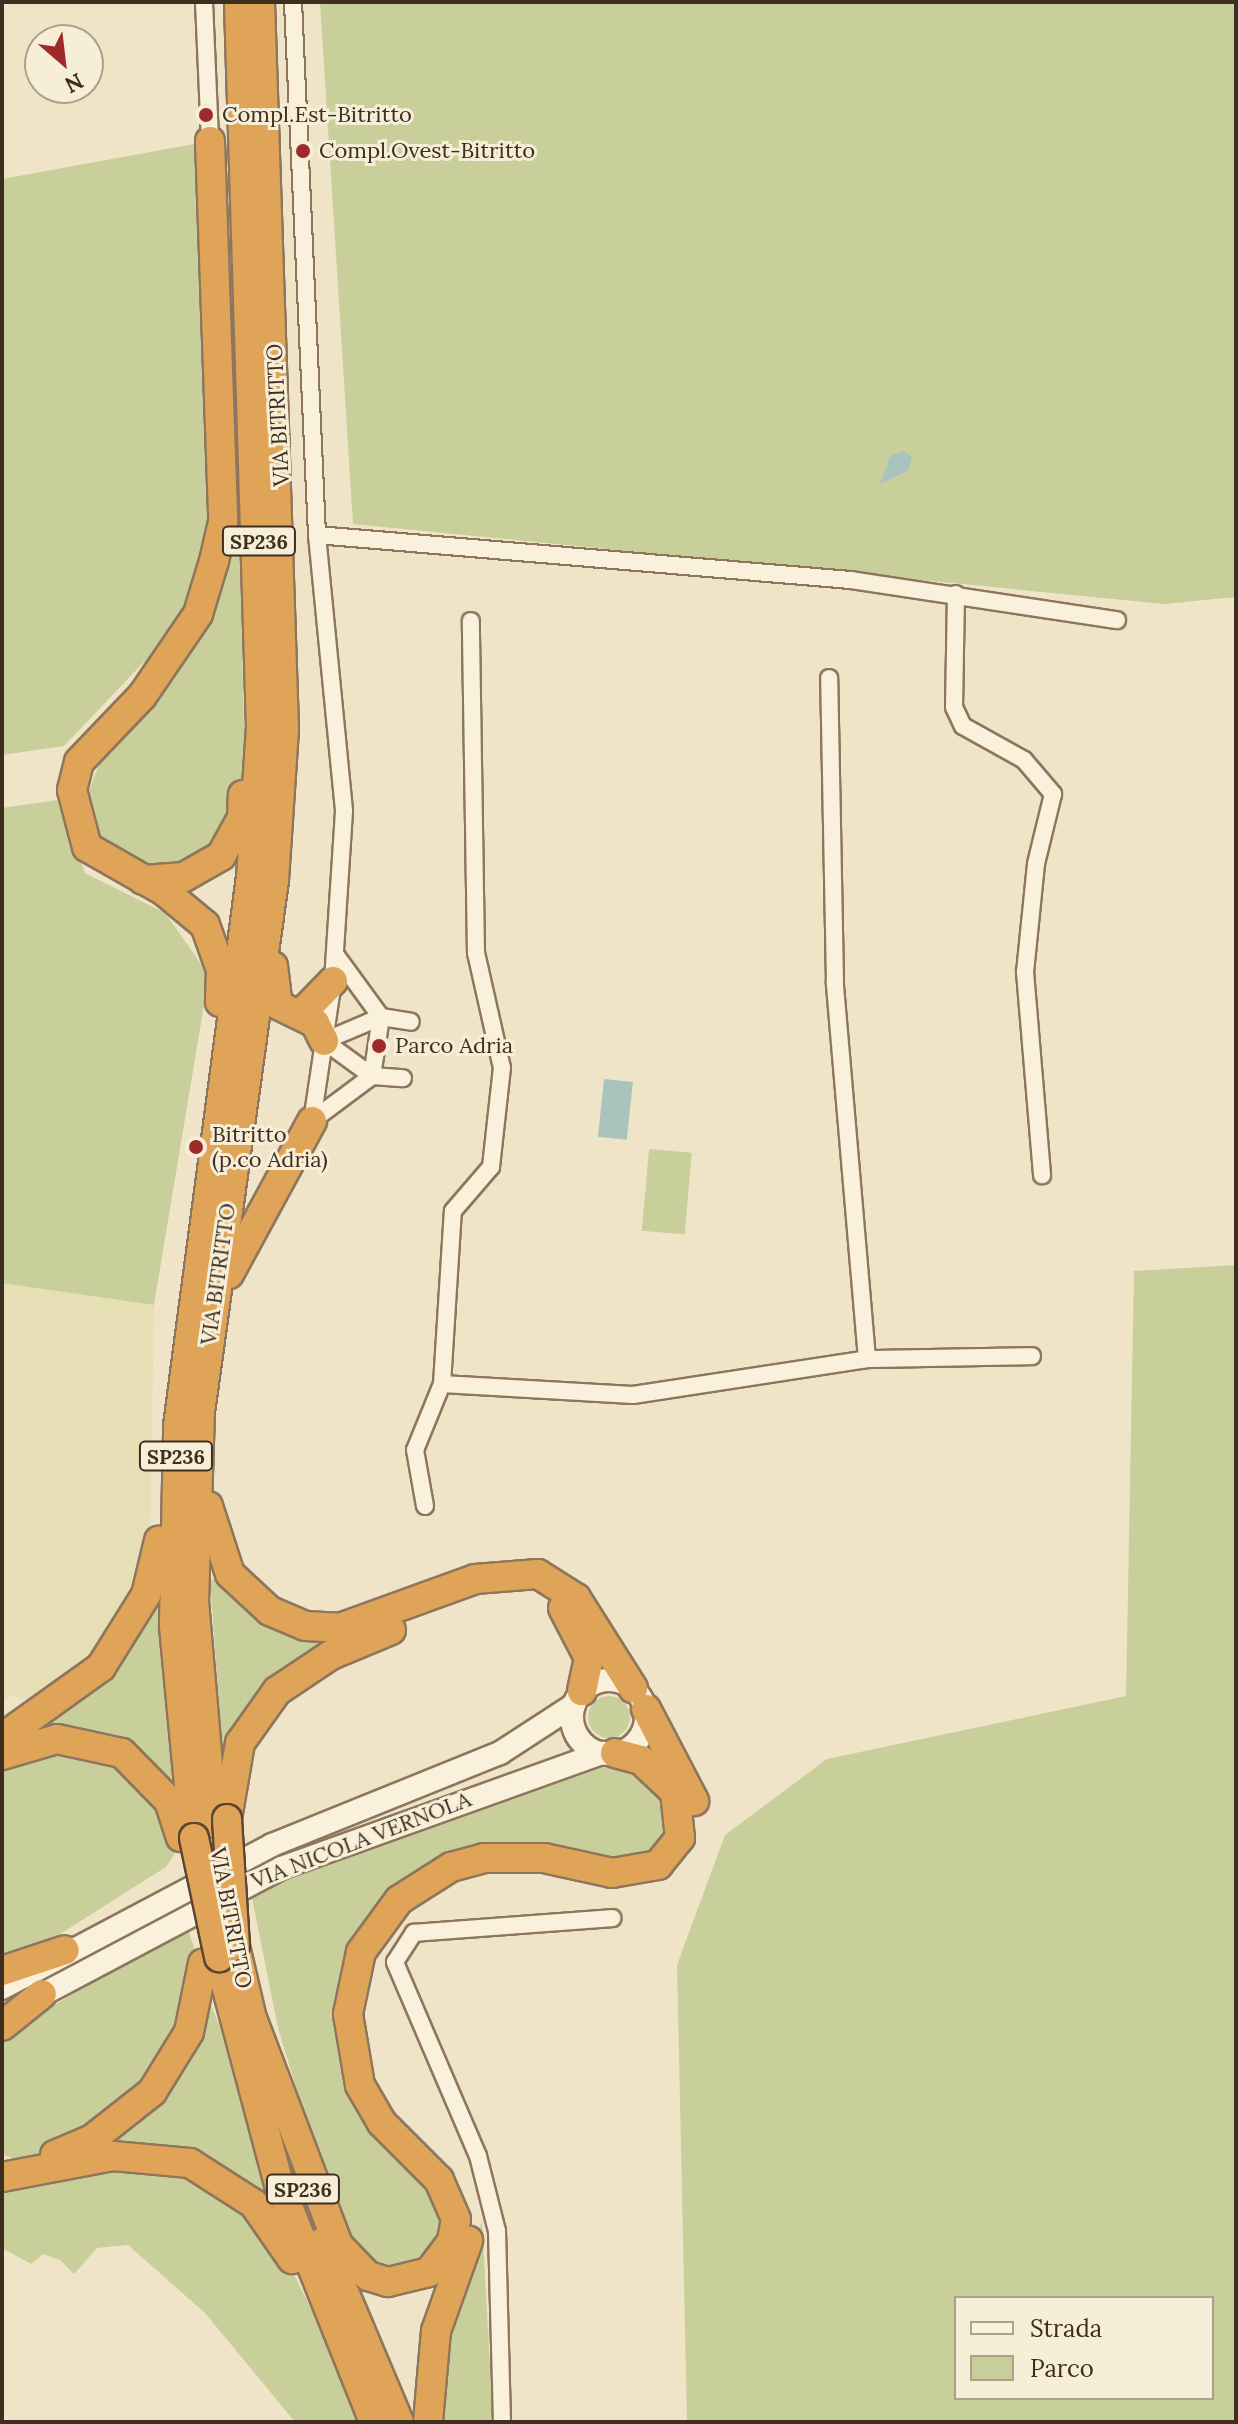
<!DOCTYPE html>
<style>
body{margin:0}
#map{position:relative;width:1238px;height:2424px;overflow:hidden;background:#f0e4c8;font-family:Lora,serif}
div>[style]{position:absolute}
.farmland>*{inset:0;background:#e6deb5}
.green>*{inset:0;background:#c9cf9b;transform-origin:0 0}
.round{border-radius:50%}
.water>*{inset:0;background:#a9c4bc;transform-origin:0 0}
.roads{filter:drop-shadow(2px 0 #8d765c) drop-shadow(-2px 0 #8d765c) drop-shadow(0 2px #8d765c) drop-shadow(0 -2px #8d765c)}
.street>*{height:16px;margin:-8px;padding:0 8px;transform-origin:8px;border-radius:8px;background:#faf1dc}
.secondary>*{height:22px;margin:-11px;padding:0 11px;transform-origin:11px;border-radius:11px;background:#faf1dc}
.secondary>.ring{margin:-11px;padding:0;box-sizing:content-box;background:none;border:22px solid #faf1dc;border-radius:50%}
.highway>*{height:28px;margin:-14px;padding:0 14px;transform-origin:14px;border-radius:14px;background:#e0a458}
.bridges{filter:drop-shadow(2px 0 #5b4430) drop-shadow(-2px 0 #5b4430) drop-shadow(0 2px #5b4430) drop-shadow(0 -2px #5b4430)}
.highway-bridge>*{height:28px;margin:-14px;padding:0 14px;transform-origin:14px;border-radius:14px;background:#e0a458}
.dots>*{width:22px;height:22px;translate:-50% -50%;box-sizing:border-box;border:4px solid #f7eed8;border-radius:50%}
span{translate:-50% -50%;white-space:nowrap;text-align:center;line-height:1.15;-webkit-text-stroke:6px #f7eed8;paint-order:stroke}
.shield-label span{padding:2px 6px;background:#f7eed8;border:2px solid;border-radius:6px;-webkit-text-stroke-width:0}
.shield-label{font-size:20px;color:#3d2e20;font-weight:700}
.poi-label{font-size:22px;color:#3d2e20}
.left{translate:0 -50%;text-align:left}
.street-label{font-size:22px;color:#3d2e20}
.frame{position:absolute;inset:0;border:4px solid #3d2e20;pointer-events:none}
.legend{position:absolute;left:954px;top:2296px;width:260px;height:104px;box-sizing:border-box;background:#f7eed8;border:2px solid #ada18e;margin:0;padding:10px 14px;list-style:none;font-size:24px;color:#3d2e20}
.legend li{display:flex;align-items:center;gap:16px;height:40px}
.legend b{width:40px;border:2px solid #ada18e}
.north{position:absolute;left:24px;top:24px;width:80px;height:80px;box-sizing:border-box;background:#f7eed8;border:2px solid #ada18e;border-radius:50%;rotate:152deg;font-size:22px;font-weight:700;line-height:32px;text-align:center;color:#3d2e20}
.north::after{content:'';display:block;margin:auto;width:28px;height:36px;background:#9e2a2b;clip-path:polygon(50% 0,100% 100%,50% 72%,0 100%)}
</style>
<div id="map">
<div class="farmland">
<div style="clip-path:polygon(2px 1283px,154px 1305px,150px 1538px,138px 1581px,93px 1661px,42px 1701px,8px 1696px,2px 1704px)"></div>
</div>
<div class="green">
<div style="clip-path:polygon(320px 2px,1236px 2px,1236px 597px,1164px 604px,353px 524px)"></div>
<div style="clip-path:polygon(194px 144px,208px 514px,184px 618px,166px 654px,144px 662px,64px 746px,2px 755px,2px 179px)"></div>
<div style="clip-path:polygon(239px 504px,245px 770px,234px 838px,160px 880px,98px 843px,84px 803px,107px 744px,151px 709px,209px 627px)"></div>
<div style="clip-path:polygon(57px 800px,85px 873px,165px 913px,209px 975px,154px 1305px,2px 1283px,2px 808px)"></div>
<div style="left:649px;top:1149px;width:43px;height:82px;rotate:5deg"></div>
<div style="clip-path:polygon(evenodd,1236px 1265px,1236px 2422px,687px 2422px,677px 1965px,725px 1835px,827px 1759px,1126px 1696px,1134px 1271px,1236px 1265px,956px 2298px,1212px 2298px,1212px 2398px,956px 2398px,956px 2298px)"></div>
<div style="clip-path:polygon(222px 1575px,346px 1635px,224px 1772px,210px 1581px)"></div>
<div style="clip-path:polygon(160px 1594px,173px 1795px,150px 1767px,38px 1727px)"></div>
<div class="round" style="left:588px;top:1696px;width:42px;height:42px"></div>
<div style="clip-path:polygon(50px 1747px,105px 1755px,149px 1789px,175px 1853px,166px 1867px,27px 1955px,2px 1963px,2px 1767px)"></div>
<div style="clip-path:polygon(612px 1764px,628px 1764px,656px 1782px,672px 1829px,645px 1863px,514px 1848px,380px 1912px,342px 2052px,430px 2180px,449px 2234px,412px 2273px,363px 2267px,337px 2223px,278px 2028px,251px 1893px)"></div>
<div style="clip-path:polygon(187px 1927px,203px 1973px,178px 2053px,63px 2147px,22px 2162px,2px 2154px,2px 2036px)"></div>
<div style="clip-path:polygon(209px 2000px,222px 2032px,274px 2212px,111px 2146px)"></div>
<div style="clip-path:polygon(87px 2168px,199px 2168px,284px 2254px,367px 2422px,295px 2422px,205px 2313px,128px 2245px,97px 2248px,74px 2274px,60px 2260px,43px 2254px,31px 2264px,2px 2248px,2px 2181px,50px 2184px)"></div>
<div style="clip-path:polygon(482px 2221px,493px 2422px,435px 2422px,436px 2361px)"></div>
</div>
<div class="water">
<div style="clip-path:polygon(904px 451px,912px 457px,908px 471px,880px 484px,890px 456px)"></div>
<div style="left:604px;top:1079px;width:29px;height:58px;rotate:6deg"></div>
</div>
<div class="roads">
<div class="street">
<div style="left:204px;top:2px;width:139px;rotate:87.5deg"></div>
<div style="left:293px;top:2px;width:534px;rotate:87.42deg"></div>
<div style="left:317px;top:535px;width:277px;rotate:84.4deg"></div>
<div style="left:344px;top:811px;width:170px;rotate:93.7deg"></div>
<div style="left:333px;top:981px;width:142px;rotate:98.5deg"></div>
<div style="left:317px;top:535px;width:536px;rotate:4.82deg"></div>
<div style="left:851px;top:580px;width:269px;rotate:8.6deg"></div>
<div style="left:956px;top:594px;width:113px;rotate:91deg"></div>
<div style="left:954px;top:707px;width:21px;rotate:65deg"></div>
<div style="left:963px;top:726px;width:70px;rotate:29.1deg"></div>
<div style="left:1024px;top:760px;width:45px;rotate:49.5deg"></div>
<div style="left:1053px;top:794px;width:72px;rotate:103.7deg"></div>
<div style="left:1036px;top:864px;width:109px;rotate:95.8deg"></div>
<div style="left:1025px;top:972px;width:204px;rotate:85.2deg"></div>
<div style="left:335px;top:954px;width:78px;rotate:53.9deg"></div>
<div style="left:324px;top:1041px;width:62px;rotate:-22.8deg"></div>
<div style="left:381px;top:1017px;width:30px;rotate:9deg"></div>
<div style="left:324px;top:1041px;width:59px;rotate:36.1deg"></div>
<div style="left:372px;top:1076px;width:31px;rotate:4deg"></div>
<div style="left:372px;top:1076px;width:60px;rotate:-81.3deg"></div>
<div style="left:313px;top:1120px;width:74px;rotate:-36.7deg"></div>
<div style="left:867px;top:1359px;width:165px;rotate:-1deg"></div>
<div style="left:442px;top:1384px;width:173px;rotate:-86.4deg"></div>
<div style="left:453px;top:1211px;width:58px;rotate:-49.2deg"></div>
<div style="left:491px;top:1167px;width:100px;rotate:-83.7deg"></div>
<div style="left:502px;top:1068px;width:118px;rotate:-102.7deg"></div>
<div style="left:476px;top:953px;width:332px;rotate:-90.9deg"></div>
<div style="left:425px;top:1506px;width:57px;rotate:-100.1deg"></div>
<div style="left:415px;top:1450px;width:71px;rotate:-67.8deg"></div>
<div style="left:442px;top:1384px;width:191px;rotate:3.3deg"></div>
<div style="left:633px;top:1395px;width:237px;rotate:-8.7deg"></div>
<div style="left:867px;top:1359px;width:378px;rotate:-94.9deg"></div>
<div style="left:835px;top:982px;width:304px;rotate:-91.1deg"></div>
<div style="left:502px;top:2422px;width:191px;rotate:-91.5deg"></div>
<div style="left:497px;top:2231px;width:77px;rotate:-104.2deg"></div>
<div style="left:478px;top:2156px;width:211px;rotate:-113.2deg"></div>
<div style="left:395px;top:1962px;width:35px;rotate:-57deg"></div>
<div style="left:414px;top:1933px;width:199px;rotate:-4.3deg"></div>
</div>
<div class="secondary">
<div class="ring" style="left:572px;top:1680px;width:52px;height:52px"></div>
<div style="left:2px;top:1988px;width:306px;rotate:-27.9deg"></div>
<div style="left:272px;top:1845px;width:246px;rotate:-22deg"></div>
<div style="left:500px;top:1753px;width:88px;rotate:-33deg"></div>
<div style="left:30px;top:2001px;width:284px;rotate:-27.9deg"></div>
<div style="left:281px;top:1868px;width:342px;rotate:-19.7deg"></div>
</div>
<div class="highway">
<div style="left:210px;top:141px;width:381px;rotate:88deg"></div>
<div style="left:223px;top:522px;width:40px;rotate:103deg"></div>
<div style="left:214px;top:561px;width:55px;rotate:106.8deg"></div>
<div style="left:198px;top:614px;width:99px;rotate:124.3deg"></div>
<div style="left:142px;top:696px;width:91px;rotate:133.7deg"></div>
<div style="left:79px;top:762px;width:29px;rotate:104deg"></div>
<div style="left:72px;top:790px;width:59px;rotate:75.3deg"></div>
<div style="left:87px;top:847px;width:89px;rotate:29.7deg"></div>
<div style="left:164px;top:891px;width:53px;rotate:39.7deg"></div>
<div style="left:205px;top:925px;width:48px;rotate:70.4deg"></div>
<div style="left:221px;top:970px;width:32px;rotate:92deg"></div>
<div style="left:143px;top:880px;width:41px;rotate:-4.2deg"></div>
<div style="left:184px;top:877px;width:43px;rotate:-29.6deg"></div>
<div style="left:221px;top:856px;width:43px;rotate:-61.1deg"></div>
<div style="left:242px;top:818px;width:23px;rotate:-88deg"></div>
<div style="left:273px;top:966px;width:39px;rotate:83deg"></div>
<div style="left:278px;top:1005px;width:41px;rotate:25.9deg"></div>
<div style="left:315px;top:1023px;width:20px;rotate:63deg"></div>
<div style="left:301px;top:1014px;width:46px;rotate:-45.9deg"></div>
<div style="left:229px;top:1274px;width:174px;rotate:-61.5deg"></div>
<div style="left:208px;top:1506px;width:71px;rotate:72.1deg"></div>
<div style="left:230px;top:1574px;width:54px;rotate:42.8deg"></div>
<div style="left:270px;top:1611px;width:38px;rotate:23deg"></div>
<div style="left:305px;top:1626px;width:35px;rotate:3deg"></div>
<div style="left:340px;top:1628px;width:144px;rotate:-19.9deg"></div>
<div style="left:475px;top:1579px;width:63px;rotate:-4.5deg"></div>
<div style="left:538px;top:1574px;width:45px;rotate:32.3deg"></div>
<div style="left:576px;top:1598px;width:107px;rotate:57.7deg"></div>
<div style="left:563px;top:1608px;width:56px;rotate:62.5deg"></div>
<div style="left:589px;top:1658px;width:34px;rotate:102deg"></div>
<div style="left:646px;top:1709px;width:104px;rotate:62.4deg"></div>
<div style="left:2px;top:1738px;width:122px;rotate:-35.6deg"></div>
<div style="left:101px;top:1667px;width:85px;rotate:-58deg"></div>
<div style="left:146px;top:1595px;width:56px;rotate:-76.5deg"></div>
<div style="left:2px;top:1755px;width:57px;rotate:-16.2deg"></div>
<div style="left:57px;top:1739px;width:66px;rotate:12.2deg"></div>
<div style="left:122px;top:1753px;width:67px;rotate:45.6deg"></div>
<div style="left:169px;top:1801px;width:38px;rotate:72deg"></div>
<div style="left:227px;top:1819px;width:77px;rotate:-80.3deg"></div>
<div style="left:240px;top:1743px;width:64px;rotate:-54.6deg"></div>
<div style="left:277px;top:1691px;width:65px;rotate:-33.7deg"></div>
<div style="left:331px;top:1655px;width:65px;rotate:-22.6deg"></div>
<div style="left:213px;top:1823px;width:222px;rotate:-94.9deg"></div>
<div style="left:194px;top:1602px;width:190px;rotate:-88.2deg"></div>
<div style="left:200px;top:1412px;width:537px;rotate:-82.08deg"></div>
<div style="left:274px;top:880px;width:151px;rotate:-86.2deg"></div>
<div style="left:284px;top:729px;width:727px;rotate:-91.89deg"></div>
<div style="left:194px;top:1838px;width:214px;rotate:-95.4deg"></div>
<div style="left:174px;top:1625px;width:199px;rotate:-88.8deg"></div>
<div style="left:178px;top:1426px;width:554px;rotate:-82.43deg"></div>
<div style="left:251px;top:877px;width:149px;rotate:-86.2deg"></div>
<div style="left:261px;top:728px;width:726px;rotate:-91.74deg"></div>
<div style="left:235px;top:1946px;width:88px;rotate:76.9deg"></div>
<div style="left:222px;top:1970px;width:221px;rotate:75.1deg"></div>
<div style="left:279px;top:2184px;width:256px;rotate:68.2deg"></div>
<div style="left:2px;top:1971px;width:66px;rotate:-18.4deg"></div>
<div style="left:250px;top:2013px;width:248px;rotate:69.2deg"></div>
<div style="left:338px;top:2245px;width:43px;rotate:45.9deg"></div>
<div style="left:368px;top:2276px;width:21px;rotate:17deg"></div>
<div style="left:388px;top:2282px;width:42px;rotate:-13.7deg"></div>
<div style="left:429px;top:2272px;width:39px;rotate:-53deg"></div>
<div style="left:452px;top:2241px;width:22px;rotate:-80deg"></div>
<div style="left:456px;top:2219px;width:43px;rotate:-113.6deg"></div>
<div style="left:439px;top:2180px;width:81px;rotate:-135deg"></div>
<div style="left:382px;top:2123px;width:44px;rotate:-120.1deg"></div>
<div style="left:360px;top:2085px;width:72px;rotate:-99.6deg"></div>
<div style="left:348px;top:2014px;width:63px;rotate:-78.2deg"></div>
<div style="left:361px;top:1952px;width:64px;rotate:-53.8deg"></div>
<div style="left:399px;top:1900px;width:62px;rotate:-32.4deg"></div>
<div style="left:451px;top:1867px;width:34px;rotate:-15deg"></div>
<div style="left:484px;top:1858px;width:60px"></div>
<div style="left:544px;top:1858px;width:70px;rotate:12.4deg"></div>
<div style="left:612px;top:1873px;width:47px;rotate:-9.9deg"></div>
<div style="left:658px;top:1865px;width:35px;rotate:-51deg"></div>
<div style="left:680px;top:1838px;width:46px;rotate:-96.2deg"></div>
<div style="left:675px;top:1792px;width:47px;rotate:-136.7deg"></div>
<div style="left:641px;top:1760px;width:27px;rotate:-165deg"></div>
<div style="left:2px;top:2026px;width:51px;rotate:-38.7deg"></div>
<div style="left:55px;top:2155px;width:39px;rotate:-23deg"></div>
<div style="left:91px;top:2140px;width:78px;rotate:-38.2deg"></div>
<div style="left:152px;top:2092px;width:70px;rotate:-58.3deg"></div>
<div style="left:189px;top:2032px;width:70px;rotate:-78.5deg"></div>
<div style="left:2px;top:2177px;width:113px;rotate:-10.7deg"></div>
<div style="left:113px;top:2156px;width:77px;rotate:5.2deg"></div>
<div style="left:190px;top:2163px;width:76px;rotate:32.6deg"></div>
<div style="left:254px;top:2204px;width:67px;rotate:55.4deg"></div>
<div style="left:323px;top:2242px;width:195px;rotate:67.1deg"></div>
<div style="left:428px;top:2422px;width:91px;rotate:-85deg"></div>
<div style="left:436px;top:2331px;width:96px;rotate:-70.4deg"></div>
</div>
</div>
<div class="bridges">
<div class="highway-bridge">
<div style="left:227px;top:1819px;width:127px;rotate:86.4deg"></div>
<div style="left:194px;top:1838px;width:122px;rotate:78.1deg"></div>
</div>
</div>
<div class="dots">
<div style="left:206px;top:115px;background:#9e2a2b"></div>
<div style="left:303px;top:151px;background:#9e2a2b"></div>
<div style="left:379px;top:1046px;background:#9e2a2b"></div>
<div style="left:196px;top:1147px;background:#9e2a2b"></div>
</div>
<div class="shield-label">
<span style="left:259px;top:541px">SP236</span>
<span style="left:176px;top:1456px">SP236</span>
<span style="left:303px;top:2189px">SP236</span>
</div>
<div class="poi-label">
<span class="left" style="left:222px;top:115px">Compl.Est-Bitritto</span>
<span class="left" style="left:319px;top:151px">Compl.Ovest-Bitritto</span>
<span class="left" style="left:395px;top:1046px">Parco Adria</span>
<span class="left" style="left:212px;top:1147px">Bitritto<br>(p.co Adria)</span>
</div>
<div class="street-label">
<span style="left:278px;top:415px;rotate:-93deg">VIA BITRITTO</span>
<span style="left:218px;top:1274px;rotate:-82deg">VIA BITRITTO</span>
<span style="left:361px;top:1840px;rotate:-21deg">VIA NICOLA VERNOLA</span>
<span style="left:231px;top:1918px;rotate:79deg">VIA BITRITTO</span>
</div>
<div class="frame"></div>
<ul class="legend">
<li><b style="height:10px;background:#faf1dc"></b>Strada</li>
<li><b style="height:22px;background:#c9cf9b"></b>Parco</li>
</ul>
<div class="north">N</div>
</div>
